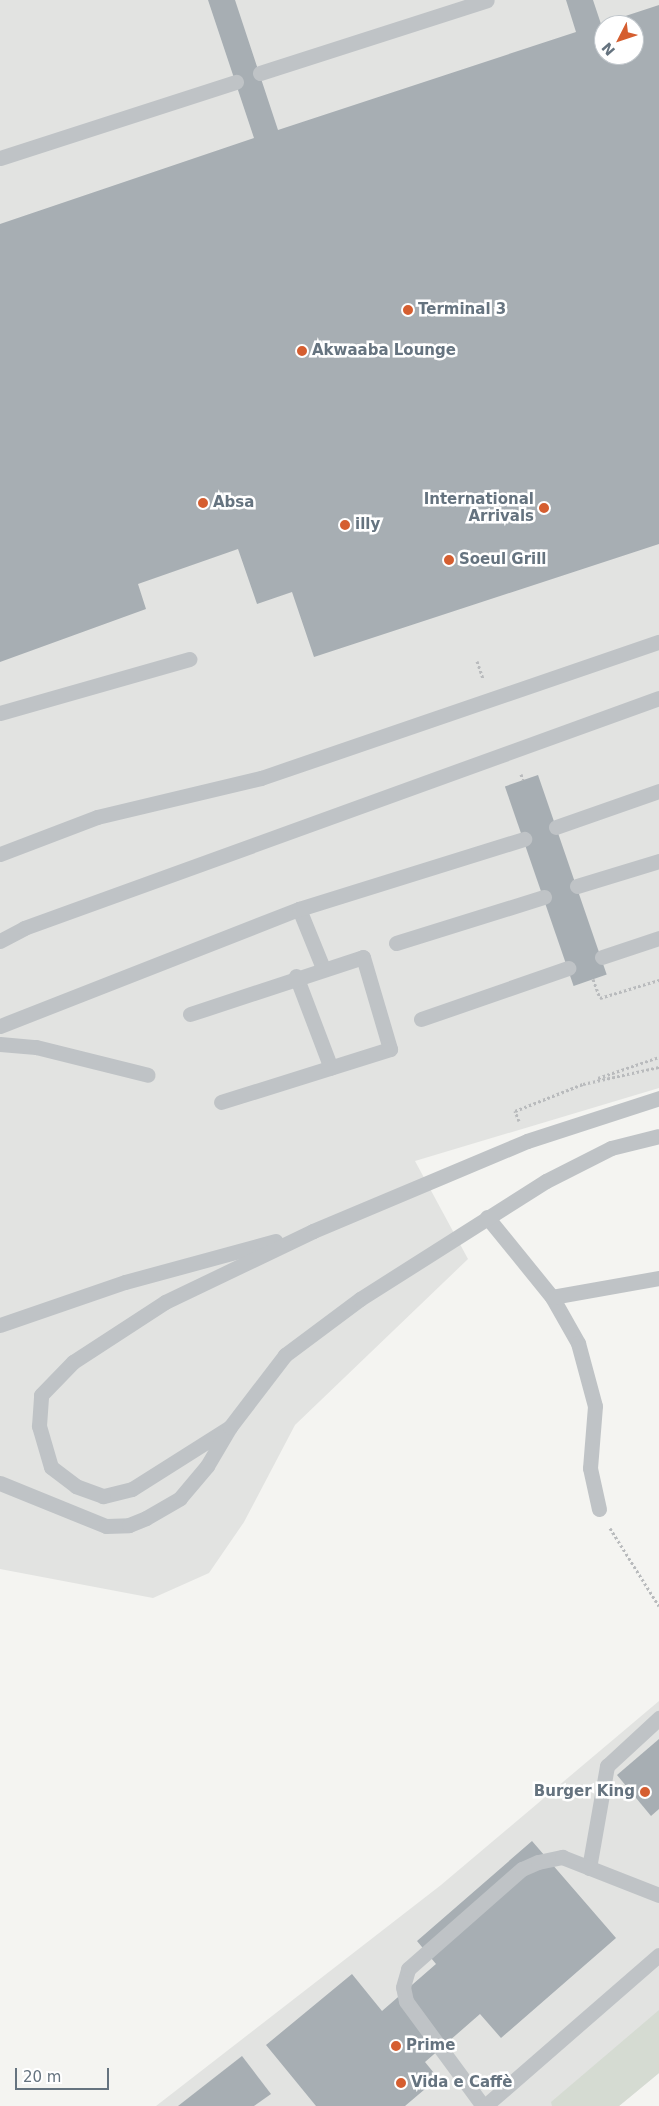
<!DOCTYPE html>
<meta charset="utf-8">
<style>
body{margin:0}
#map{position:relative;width:659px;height:2106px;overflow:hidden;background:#f4f4f1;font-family:"DejaVu Sans",sans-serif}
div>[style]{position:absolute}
.built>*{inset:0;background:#e2e3e1}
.green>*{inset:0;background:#d5dbd2}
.building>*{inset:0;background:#a7aeb3;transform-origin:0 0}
.path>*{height:3px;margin-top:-1.5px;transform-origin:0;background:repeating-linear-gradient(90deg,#b9bbbd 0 2.5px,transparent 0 5px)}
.lane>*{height:15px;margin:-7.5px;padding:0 7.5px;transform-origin:7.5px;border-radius:7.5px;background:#bfc3c6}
.lane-bridge>*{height:15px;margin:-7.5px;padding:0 7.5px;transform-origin:7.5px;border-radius:7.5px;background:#bfc3c6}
.dots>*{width:14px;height:14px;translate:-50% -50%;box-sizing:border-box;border:2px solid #fff;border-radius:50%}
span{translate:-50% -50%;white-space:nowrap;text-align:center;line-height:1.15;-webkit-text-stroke:5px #fff;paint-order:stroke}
.poi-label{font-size:15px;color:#65737f;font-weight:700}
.left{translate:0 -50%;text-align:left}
.right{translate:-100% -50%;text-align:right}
.north{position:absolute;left:594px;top:15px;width:50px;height:50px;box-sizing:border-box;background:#fff;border:1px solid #c1c7cc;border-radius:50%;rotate:229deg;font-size:14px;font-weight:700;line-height:20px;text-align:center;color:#65737f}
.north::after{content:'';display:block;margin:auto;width:18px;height:22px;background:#d55e30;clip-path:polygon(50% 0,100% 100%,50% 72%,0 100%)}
.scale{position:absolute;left:15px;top:2068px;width:94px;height:22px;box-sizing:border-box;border:2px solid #65737f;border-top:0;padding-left:6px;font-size:15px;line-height:18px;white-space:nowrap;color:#65737f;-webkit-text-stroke:4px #fff;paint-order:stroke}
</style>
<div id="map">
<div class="built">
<div style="clip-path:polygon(evenodd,0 0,659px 0,659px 1088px,415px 1161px,468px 1259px,295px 1425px,244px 1522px,209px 1573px,153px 1598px,0 1569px,0 0,604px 25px,634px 25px,634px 55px,604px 55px,604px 25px)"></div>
<div style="clip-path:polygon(659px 1701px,659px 2073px,619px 2106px,156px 2106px,441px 1885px)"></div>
</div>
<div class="green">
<div style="clip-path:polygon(659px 2010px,659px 2073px,619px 2106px,552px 2106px,551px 2102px)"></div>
</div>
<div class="building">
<div style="clip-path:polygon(evenodd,208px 0,235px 0,278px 130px,576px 32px,566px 0,593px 0,601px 24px,659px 5px,659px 544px,314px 657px,292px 592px,257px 604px,238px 549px,138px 584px,146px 609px,0 662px,0 224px,254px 138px,208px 0,604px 25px,634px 25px,634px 55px,604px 55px,604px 25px)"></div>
<div style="left:538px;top:775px;width:211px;height:35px;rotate:71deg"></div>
<div style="clip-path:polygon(659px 1739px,659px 1809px,651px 1816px,617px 1775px)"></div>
<div style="clip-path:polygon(532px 1841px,616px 1938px,501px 2038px,480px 2014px,425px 2062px,438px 2078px,405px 2106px,316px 2106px,266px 2045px,352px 1974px,382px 2011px,436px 1964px,417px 1941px)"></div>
<div style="clip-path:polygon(242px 2056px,271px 2094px,254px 2106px,178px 2106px)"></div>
</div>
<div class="path">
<div style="left:477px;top:661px;width:18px;rotate:71deg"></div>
<div style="left:521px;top:774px;width:6px;rotate:72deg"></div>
<div style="left:593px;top:979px;width:20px;rotate:70deg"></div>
<div style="left:600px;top:998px;width:62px;rotate:-17deg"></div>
<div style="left:598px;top:1078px;width:65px;rotate:-19deg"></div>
<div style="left:519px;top:1121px;width:11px;rotate:-112deg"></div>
<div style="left:515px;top:1111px;width:73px;rotate:-21.7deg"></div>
<div style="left:583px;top:1084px;width:78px;rotate:-12.6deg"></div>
<div style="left:610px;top:1528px;width:92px;rotate:57.9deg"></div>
</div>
<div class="lane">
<div style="left:260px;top:73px;width:238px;rotate:-17.8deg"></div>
<div style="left:0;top:158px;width:248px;rotate:-17.9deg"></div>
<div style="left:0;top:713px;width:197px;rotate:-15.9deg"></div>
<div style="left:556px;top:827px;width:109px;rotate:-19.3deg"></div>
<div style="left:0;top:854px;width:104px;rotate:-20.9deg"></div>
<div style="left:97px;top:817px;width:169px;rotate:-13.4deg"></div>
<div style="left:577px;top:886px;width:86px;rotate:-17deg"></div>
<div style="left:299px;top:909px;width:64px;rotate:67.9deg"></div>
<div style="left:0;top:941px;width:27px;rotate:-28deg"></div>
<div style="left:24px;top:928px;width:675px;rotate:-19.91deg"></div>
<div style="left:396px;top:943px;width:155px;rotate:-17.3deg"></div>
<div style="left:602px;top:957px;width:60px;rotate:-18.4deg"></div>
<div style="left:296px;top:976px;width:98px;rotate:69.2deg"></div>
<div style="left:190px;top:1014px;width:182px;rotate:-18.2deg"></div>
<div style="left:363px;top:957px;width:96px;rotate:73.6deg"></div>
<div style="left:390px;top:1049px;width:177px;rotate:162.6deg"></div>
<div style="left:421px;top:1019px;width:156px;rotate:-19.1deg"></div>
<div style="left:0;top:1026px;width:321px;rotate:-21.4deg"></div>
<div style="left:299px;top:909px;width:236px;rotate:-17.3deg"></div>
<div style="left:0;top:1044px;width:36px;rotate:5deg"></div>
<div style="left:36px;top:1047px;width:115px;rotate:14deg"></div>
<div style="left:487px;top:1217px;width:103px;rotate:50.9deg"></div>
<div style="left:552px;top:1297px;width:53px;rotate:60.5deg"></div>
<div style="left:578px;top:1343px;width:65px;rotate:74.9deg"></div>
<div style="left:595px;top:1406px;width:62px;rotate:94.6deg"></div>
<div style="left:590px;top:1468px;width:42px;rotate:77.6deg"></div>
<div style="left:552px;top:1297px;width:109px;rotate:-10.1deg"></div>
<div style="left:0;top:1325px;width:132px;rotate:-19deg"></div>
<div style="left:125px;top:1282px;width:156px;rotate:-15.2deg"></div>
<div style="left:230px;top:1427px;width:116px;rotate:147.7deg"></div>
<div style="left:132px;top:1489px;width:30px;rotate:166deg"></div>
<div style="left:103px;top:1496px;width:29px;rotate:-160deg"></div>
<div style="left:76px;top:1486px;width:31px;rotate:-143deg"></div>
<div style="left:51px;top:1467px;width:43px;rotate:-106.3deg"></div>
<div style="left:39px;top:1426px;width:31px;rotate:-86deg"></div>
<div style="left:41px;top:1395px;width:46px;rotate:-45.9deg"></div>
<div style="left:73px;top:1362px;width:110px;rotate:-33.1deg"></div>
<div style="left:165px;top:1302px;width:164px;rotate:-25.6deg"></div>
<div style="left:313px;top:1231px;width:232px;rotate:-22.8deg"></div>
<div style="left:527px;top:1141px;width:139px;rotate:-18deg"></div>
<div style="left:0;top:1483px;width:114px;rotate:22.1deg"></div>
<div style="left:106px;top:1526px;width:23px;rotate:-2deg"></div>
<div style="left:129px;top:1525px;width:18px;rotate:-22deg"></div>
<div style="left:146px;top:1518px;width:39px;rotate:-30deg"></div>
<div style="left:180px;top:1498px;width:42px;rotate:-49.8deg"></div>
<div style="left:207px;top:1466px;width:45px;rotate:-59.5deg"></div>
<div style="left:230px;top:1427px;width:91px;rotate:-52.6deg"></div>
<div style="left:285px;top:1355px;width:94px;rotate:-36.7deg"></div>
<div style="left:360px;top:1299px;width:220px;rotate:-32.4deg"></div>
<div style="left:546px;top:1181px;width:73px;rotate:-26.9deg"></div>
<div style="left:611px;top:1148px;width:49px;rotate:-14deg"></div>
<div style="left:589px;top:1868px;width:104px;rotate:-80deg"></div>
<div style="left:607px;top:1766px;width:71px;rotate:-42.7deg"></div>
<div style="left:483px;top:2106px;width:130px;rotate:-126.3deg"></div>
<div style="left:406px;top:2001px;width:14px;rotate:-102deg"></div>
<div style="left:403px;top:1987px;width:19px;rotate:-74deg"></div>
<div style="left:408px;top:1969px;width:152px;rotate:-41.3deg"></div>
<div style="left:522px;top:1869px;width:17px;rotate:-24deg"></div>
<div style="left:538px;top:1862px;width:25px;rotate:-12deg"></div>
<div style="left:562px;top:1857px;width:104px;rotate:21.4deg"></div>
<div style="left:485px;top:2106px;width:230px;rotate:-41deg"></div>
</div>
<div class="lane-bridge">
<div style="left:261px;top:778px;width:421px;rotate:-18.9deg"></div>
</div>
<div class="dots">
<div style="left:408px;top:310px;background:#d55e30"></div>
<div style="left:302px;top:351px;background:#d55e30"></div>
<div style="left:203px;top:503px;background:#d55e30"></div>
<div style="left:544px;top:508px;background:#d55e30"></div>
<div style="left:345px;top:525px;background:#d55e30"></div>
<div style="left:449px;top:560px;background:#d55e30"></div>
<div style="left:645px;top:1792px;background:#d55e30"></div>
<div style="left:396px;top:2046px;background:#d55e30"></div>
<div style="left:401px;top:2083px;background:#d55e30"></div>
</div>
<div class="poi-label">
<span class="left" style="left:418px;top:310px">Terminal 3</span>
<span class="left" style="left:312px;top:351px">Akwaaba Lounge</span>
<span class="right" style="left:534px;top:508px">International<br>Arrivals</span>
<span class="left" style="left:213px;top:503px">Absa</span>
<span class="left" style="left:355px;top:525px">illy</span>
<span class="left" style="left:459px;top:560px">Soeul Grill</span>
<span class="right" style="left:635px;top:1792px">Burger King</span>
<span class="left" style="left:406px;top:2046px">Prime</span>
<span class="left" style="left:411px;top:2083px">Vida e Caffè</span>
</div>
<div class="north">N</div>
<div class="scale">20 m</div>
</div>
